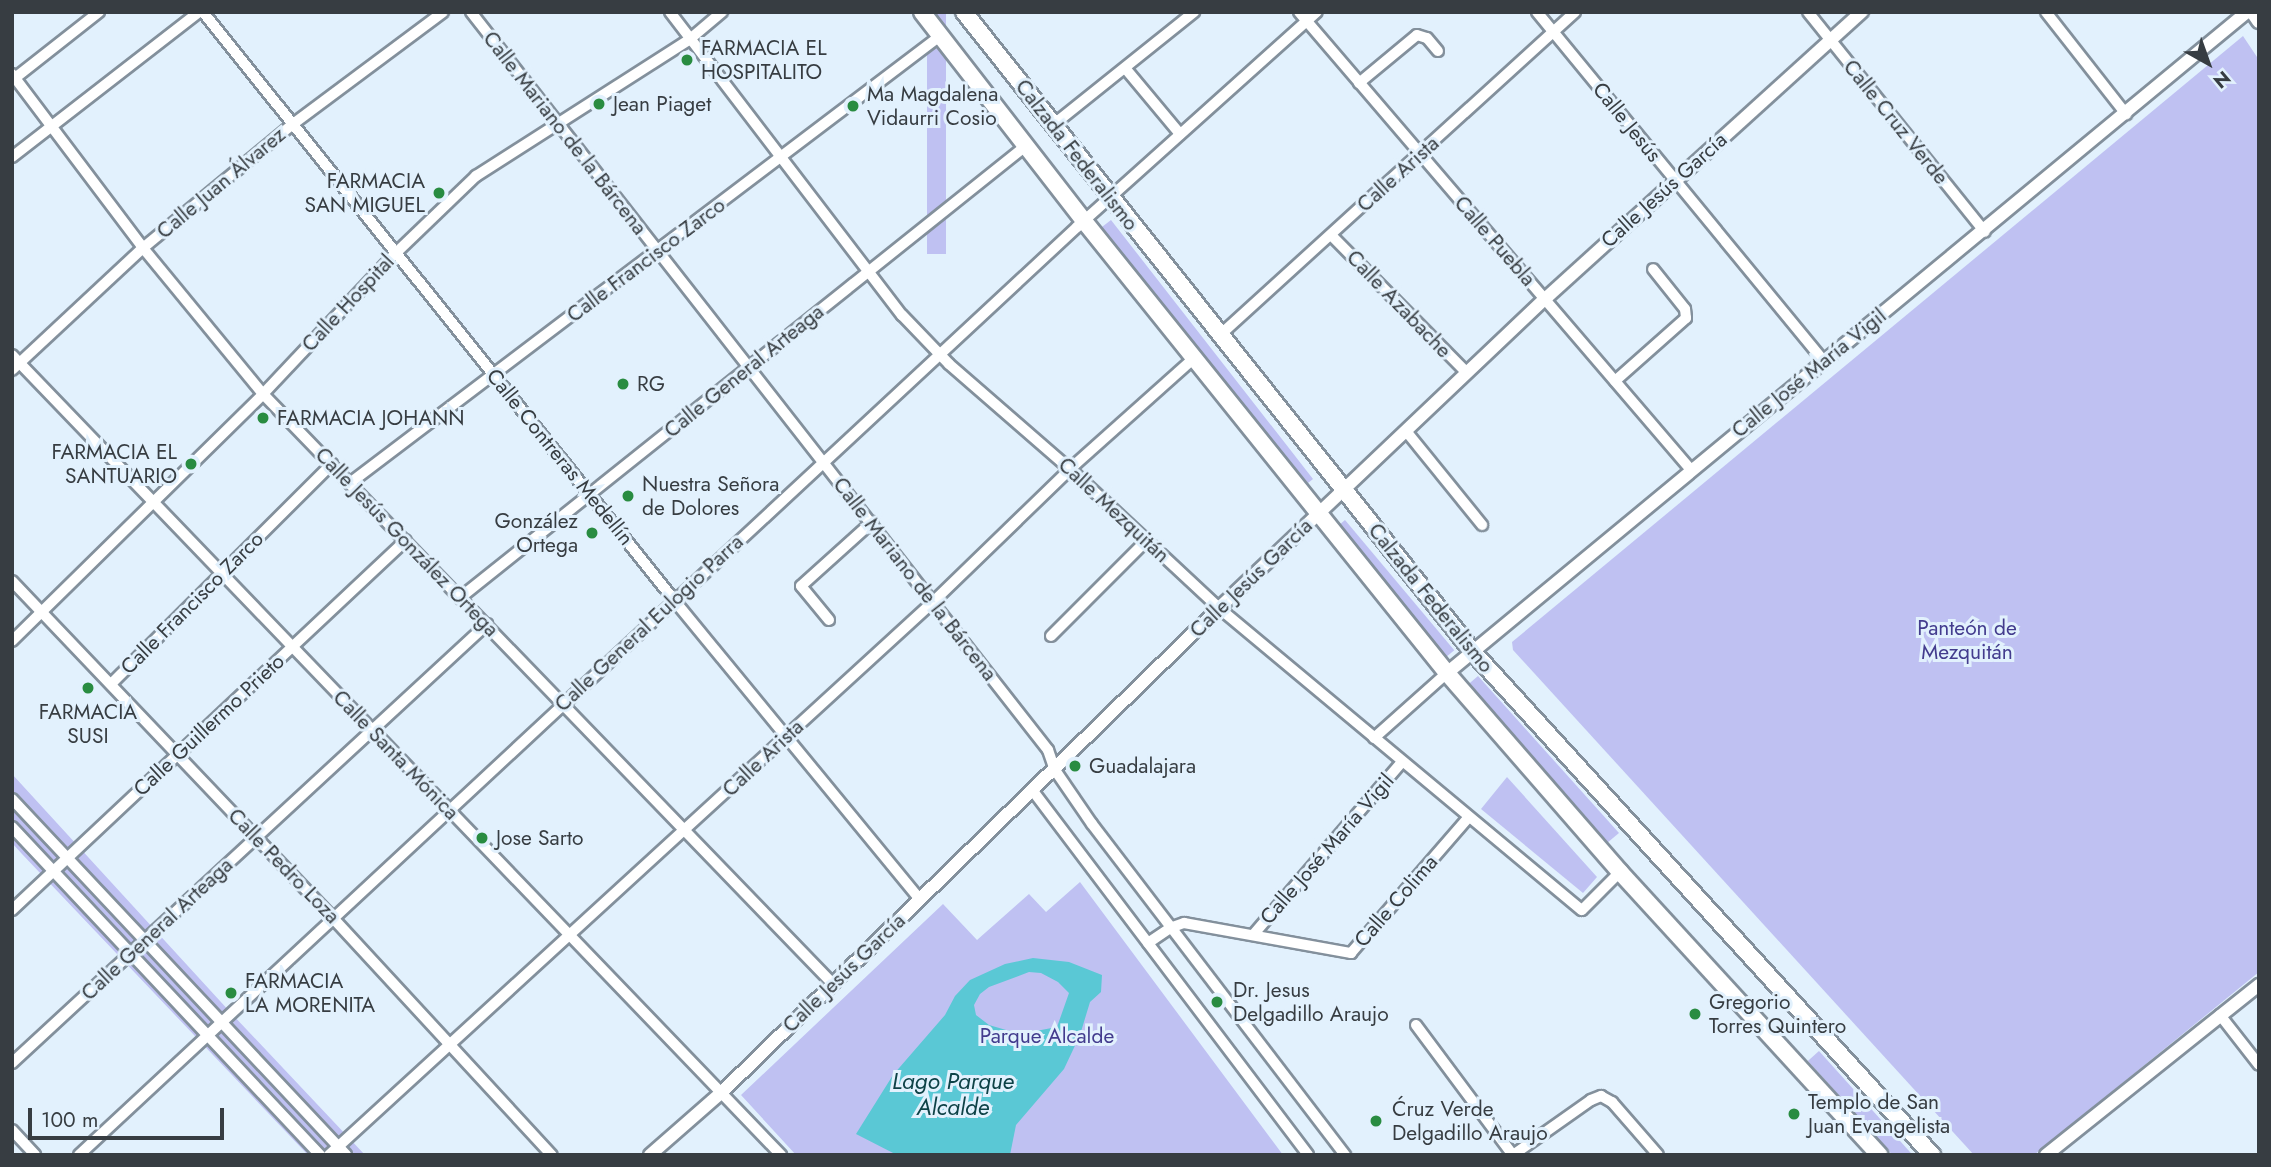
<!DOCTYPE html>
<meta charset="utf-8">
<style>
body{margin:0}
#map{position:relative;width:2271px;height:1167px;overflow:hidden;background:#e2f1fd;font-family:Jost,sans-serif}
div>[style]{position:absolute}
.green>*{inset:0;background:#bfc1f2;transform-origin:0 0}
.water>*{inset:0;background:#5ac8d5}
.roads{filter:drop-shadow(2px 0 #83909c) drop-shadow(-2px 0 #83909c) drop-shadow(0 2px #83909c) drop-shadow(0 -2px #83909c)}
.minor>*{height:10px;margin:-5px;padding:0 5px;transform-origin:5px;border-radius:5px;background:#fff}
.tertiary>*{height:12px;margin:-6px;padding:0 6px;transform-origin:6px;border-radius:6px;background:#fff}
.secondary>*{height:14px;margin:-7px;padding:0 7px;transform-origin:7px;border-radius:7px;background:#fff}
.primary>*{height:16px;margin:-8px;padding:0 8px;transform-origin:8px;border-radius:8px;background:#fff}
.dots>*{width:19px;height:19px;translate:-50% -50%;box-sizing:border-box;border:4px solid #e2f1fd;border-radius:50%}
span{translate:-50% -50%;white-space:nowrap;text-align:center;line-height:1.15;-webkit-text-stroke:6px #e2f1fd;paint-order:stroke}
.poi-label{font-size:21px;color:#373d42}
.left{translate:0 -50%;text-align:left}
.right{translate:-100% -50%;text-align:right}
.street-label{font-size:21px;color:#373d42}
.park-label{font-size:21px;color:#433c8e}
.water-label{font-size:23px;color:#0e4247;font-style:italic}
.frame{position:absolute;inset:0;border:14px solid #373d42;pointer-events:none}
.north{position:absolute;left:2173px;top:28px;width:70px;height:70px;-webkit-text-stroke:5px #e2f1fd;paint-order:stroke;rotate:140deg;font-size:19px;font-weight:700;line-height:28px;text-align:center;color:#373d42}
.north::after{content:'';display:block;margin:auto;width:24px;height:32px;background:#373d42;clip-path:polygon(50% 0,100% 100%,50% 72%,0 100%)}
.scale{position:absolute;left:28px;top:1108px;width:196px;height:32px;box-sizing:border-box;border:4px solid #373d42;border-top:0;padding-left:9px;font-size:21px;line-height:24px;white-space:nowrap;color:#373d42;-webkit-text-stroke:5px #e2f1fd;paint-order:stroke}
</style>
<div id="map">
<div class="green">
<div style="left:927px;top:12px;width:19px;height:242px"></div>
<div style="clip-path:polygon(2243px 36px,2259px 60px,2259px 972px,2034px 1155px,1974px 1155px,1513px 650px,1512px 642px)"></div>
<div style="clip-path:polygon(1111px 220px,1313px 479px,1308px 483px,1269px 436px,1247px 419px,1098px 230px)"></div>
<div style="left:1345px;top:520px;width:170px;height:15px;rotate:50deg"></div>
<div style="clip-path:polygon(1478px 676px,1619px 833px,1607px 843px,1464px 688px)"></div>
<div style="clip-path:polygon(12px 774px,231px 1013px,365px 1155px,308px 1155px,22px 854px,12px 843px)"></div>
<div style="clip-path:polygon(1507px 777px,1597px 877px,1583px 893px,1481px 809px)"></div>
<div style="clip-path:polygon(1080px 882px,1283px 1155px,796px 1155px,741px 1095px,943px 904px,977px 940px,1029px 894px,1046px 912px)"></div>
<div style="left:1819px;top:1051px;width:141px;height:15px;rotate:48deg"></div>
</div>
<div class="water">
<div style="clip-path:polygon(evenodd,1033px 958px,1069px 962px,1102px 975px,1101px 992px,1090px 1002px,1080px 1035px,1064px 1069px,1016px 1125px,1010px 1155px,897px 1155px,856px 1134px,893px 1075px,945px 1015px,955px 996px,970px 980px,1005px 964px,1033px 958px,1029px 972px,1041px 973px,1058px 982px,1069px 993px,1057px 1027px,1020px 1034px,989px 1025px,976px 1015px,974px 1005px,980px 994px,989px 987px,1029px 972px)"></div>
</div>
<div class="roads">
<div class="minor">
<div style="left:203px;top:12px;width:753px;rotate:51.3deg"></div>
<div style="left:674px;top:600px;width:388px;rotate:50.6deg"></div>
<div style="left:471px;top:12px;width:937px;rotate:51.98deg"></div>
<div style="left:1048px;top:750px;width:21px;rotate:71deg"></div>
<div style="left:1055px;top:770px;width:65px;rotate:55.6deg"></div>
<div style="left:1092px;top:824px;width:417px;rotate:52.6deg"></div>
<div style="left:670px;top:12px;width:382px;rotate:52.6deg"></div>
<div style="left:902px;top:315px;width:68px;rotate:46.2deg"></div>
<div style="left:949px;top:364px;width:160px;rotate:41deg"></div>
<div style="left:1070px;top:469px;width:204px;rotate:43deg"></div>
<div style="left:1219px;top:608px;width:472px;rotate:39.8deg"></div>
<div style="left:1582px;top:910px;width:54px;rotate:-45deg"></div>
<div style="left:1299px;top:12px;width:603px;rotate:49.44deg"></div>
<div style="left:1537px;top:12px;width:452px;rotate:50.6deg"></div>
<div style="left:1808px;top:12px;width:282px;rotate:51.2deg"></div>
<div style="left:2046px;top:12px;width:130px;rotate:51.9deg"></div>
<div style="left:1125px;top:68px;width:86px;rotate:50.2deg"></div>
<div style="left:12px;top:74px;width:218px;rotate:53deg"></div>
<div style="left:143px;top:248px;width:189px;rotate:50.6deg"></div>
<div style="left:263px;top:394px;width:820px;rotate:45.99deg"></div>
<div style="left:15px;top:78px;width:107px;rotate:-38.2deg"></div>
<div style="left:1359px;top:83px;width:75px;rotate:-39.6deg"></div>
<div style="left:1417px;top:35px;width:10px;rotate:17deg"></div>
<div style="left:1427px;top:38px;width:17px;rotate:50deg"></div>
<div style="left:1053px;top:125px;width:181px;rotate:-38.7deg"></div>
<div style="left:12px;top:157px;width:237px;rotate:-37.8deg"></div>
<div style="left:1331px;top:235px;width:194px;rotate:45.4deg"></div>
<div style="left:1220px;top:335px;width:480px;rotate:-42.3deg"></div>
<div style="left:12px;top:355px;width:1110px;rotate:46.13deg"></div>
<div style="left:12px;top:370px;width:179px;rotate:-43deg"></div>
<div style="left:143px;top:248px;width:195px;rotate:-39.6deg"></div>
<div style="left:293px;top:124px;width:187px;rotate:-36.7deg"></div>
<div style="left:1615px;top:381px;width:95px;rotate:-41.6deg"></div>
<div style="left:1686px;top:318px;width:9px;rotate:-96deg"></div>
<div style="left:1685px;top:309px;width:51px;rotate:-128.7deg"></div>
<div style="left:1406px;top:431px;width:121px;rotate:51deg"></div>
<div style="left:350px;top:483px;width:740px;rotate:-37.15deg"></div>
<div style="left:12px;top:581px;width:464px;rotate:46.4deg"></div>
<div style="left:332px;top:917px;width:324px;rotate:47.3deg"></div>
<div style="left:461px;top:597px;width:724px;rotate:-38.61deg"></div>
<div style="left:829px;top:620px;width:44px;rotate:-129.5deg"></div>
<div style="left:801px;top:586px;width:96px;rotate:-42deg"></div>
<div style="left:1051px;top:636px;width:136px;rotate:-45deg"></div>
<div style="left:12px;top:641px;width:352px;rotate:-44.5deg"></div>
<div style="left:263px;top:394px;width:195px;rotate:-46.7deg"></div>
<div style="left:397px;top:252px;width:110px;rotate:-43.9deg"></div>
<div style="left:476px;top:176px;width:254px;rotate:-32.6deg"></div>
<div style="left:690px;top:39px;width:42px;rotate:-40.2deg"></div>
<div style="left:111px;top:684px;width:312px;rotate:-44.9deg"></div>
<div style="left:1374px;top:738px;width:98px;rotate:-41.7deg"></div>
<div style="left:1033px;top:791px;width:456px;rotate:52.9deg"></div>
<div style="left:12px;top:799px;width:488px;rotate:46.8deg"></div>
<div style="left:12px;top:827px;width:450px;rotate:46.8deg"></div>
<div style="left:12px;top:910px;width:540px;rotate:-43.2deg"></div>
<div style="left:1253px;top:935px;width:228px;rotate:-49.3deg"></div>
<div style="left:1148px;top:943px;width:27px;rotate:-34deg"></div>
<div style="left:1170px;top:928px;width:15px;rotate:-20deg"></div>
<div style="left:1184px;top:923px;width:170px;rotate:10.2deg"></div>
<div style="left:1351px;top:953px;width:180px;rotate:-49.1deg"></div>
<div style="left:2220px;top:1015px;width:63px;rotate:52deg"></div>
<div style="left:1416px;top:1025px;width:162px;rotate:53.3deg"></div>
<div style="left:12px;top:1063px;width:647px;rotate:-42.74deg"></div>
<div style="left:12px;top:1130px;width:34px;rotate:47deg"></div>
<div style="left:79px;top:1155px;width:1363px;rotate:-42.92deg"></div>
<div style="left:1077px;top:227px;width:322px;rotate:-41.9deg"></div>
<div style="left:329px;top:1155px;width:820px;rotate:-42.48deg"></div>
<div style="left:934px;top:601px;width:190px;rotate:-44.1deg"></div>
<div style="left:1070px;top:469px;width:166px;rotate:-41.8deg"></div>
<div style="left:1513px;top:1155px;width:95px;rotate:-35.2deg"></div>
<div style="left:1591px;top:1100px;width:11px;rotate:-22deg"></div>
<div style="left:1601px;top:1096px;width:13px;rotate:29deg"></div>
<div style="left:1612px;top:1102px;width:70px;rotate:49deg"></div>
</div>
<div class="tertiary">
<div style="left:1447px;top:673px;width:1038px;rotate:-39.57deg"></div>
<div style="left:650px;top:1155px;width:96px;rotate:-41.2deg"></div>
<div style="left:722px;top:1092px;width:694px;rotate:-44.24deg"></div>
<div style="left:1219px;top:608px;width:449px;rotate:-43.5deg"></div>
<div style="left:1545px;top:299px;width:428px;rotate:-42.2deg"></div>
<div style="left:2046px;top:1155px;width:273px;rotate:-38.6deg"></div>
</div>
<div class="secondary">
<div style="left:2253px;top:12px;width:11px;rotate:56deg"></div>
</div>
<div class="primary">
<div style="left:922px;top:12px;width:264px;rotate:52.2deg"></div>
<div style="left:1084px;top:221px;width:580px;rotate:51.23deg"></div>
<div style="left:1447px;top:673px;width:264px;rotate:49deg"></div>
<div style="left:1620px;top:872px;width:384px;rotate:47.5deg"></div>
<div style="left:964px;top:12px;width:818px;rotate:51.5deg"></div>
<div style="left:1473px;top:652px;width:681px;rotate:47.62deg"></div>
</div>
</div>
<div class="dots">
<div style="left:687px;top:60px;background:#298c41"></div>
<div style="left:599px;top:104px;background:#298c41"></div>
<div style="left:853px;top:106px;background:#298c41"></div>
<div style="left:439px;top:193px;background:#298c41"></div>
<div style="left:623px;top:384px;background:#298c41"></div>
<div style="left:263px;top:418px;background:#298c41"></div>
<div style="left:191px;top:464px;background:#298c41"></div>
<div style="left:628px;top:496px;background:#298c41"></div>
<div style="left:592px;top:533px;background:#298c41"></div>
<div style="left:88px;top:688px;background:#298c41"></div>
<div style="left:1075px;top:766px;background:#298c41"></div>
<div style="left:482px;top:838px;background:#298c41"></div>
<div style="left:231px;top:993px;background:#298c41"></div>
<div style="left:1217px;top:1002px;background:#298c41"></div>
<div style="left:1695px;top:1014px;background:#298c41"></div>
<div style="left:1794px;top:1114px;background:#298c41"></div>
<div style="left:1376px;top:1121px;background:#298c41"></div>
</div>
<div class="poi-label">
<span class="left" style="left:701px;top:60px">FARMACIA EL<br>HOSPITALITO</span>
<span class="left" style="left:867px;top:106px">Ma Magdalena<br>Vidaurri Cosio</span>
<span class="left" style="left:613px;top:104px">Jean Piaget</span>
<span class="right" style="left:425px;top:193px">FARMACIA<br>SAN MIGUEL</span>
<span class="left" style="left:637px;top:384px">RG</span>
<span class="left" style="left:277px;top:418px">FARMACIA JOHANN</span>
<span class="right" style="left:177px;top:464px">FARMACIA EL<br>SANTUARIO</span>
<span class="left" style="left:642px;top:496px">Nuestra Señora<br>de Dolores</span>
<span class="right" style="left:578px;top:533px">González<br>Ortega</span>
<span style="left:88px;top:724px">FARMACIA<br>SUSI</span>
<span class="left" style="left:1089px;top:766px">Guadalajara</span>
<span class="left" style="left:496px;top:838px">Jose Sarto</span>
<span class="left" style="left:245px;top:993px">FARMACIA<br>LA MORENITA</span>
<span class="left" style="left:1233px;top:1002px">Dr. Jesus<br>Delgadillo Araujo</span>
<span class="left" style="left:1709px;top:1014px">Gregorio<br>Torres Quintero</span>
<span class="left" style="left:1808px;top:1114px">Templo de San<br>Juan Evangelista</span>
<span class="left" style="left:1392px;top:1121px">Ćruz Verde<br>Delgadillo Araujo</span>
</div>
<div class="street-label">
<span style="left:1627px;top:122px;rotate:51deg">Calle Jesús</span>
<span style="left:1896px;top:122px;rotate:51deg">Calle Cruz Verde</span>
<span style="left:565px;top:133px;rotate:52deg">Calle Mariano de la Bárcena</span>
<span style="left:1077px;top:155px;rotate:52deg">Calzada Federalismo</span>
<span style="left:1398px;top:174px;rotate:-42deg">Calle Arista</span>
<span style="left:221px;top:183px;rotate:-40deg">Calle Juan Álvarez</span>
<span style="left:1664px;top:190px;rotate:-42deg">Calle Jesús García</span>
<span style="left:1495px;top:241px;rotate:49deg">Calle Puebla</span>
<span style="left:646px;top:260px;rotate:-37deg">Calle Francisco Zarco</span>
<span style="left:348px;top:303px;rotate:-47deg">Calle Hospital</span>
<span style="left:1399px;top:304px;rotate:46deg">Calle Azabache</span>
<span style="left:744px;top:371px;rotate:-39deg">Calle General Arteaga</span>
<span style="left:1809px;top:373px;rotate:-39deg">Calle José María Vigil</span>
<span style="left:560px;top:457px;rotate:51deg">Calle Contreras Medellín</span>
<span style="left:1114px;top:510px;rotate:43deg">Calle Mezquitán</span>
<span style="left:407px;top:542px;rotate:46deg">Calle Jesús González Ortega</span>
<span style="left:1251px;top:578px;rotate:-44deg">Calle Jesús García</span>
<span style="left:915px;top:579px;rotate:52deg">Calle Mariano de la Bárcena</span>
<span style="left:1431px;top:598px;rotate:51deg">Calzada Federalismo</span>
<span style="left:192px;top:603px;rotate:-45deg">Calle Francisco Zarco</span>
<span style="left:649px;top:623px;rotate:-43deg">Calle General Eulogio Parra</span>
<span style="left:209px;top:725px;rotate:-43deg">Calle Guillermo Prieto</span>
<span style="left:396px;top:755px;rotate:46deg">Calle Santa Mónica</span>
<span style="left:763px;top:758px;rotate:-43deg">Calle Arista</span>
<span style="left:1327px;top:849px;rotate:-49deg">Calle José María Vigil</span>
<span style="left:284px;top:866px;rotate:46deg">Calle Pedro Loza</span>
<span style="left:1396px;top:901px;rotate:-49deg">Calle Colima</span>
<span style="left:157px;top:929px;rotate:-43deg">Calle General Arteaga</span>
<span style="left:844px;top:973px;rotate:-44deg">Calle Jesús García</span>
</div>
<div class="park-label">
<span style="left:1967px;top:640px">Panteón de<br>Mezquitán</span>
<span style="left:1047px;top:1036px">Parque Alcalde</span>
</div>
<div class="water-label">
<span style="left:953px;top:1094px">Lago Parque<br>Alcalde</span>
</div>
<div class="frame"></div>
<div class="north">N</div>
<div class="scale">100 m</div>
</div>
